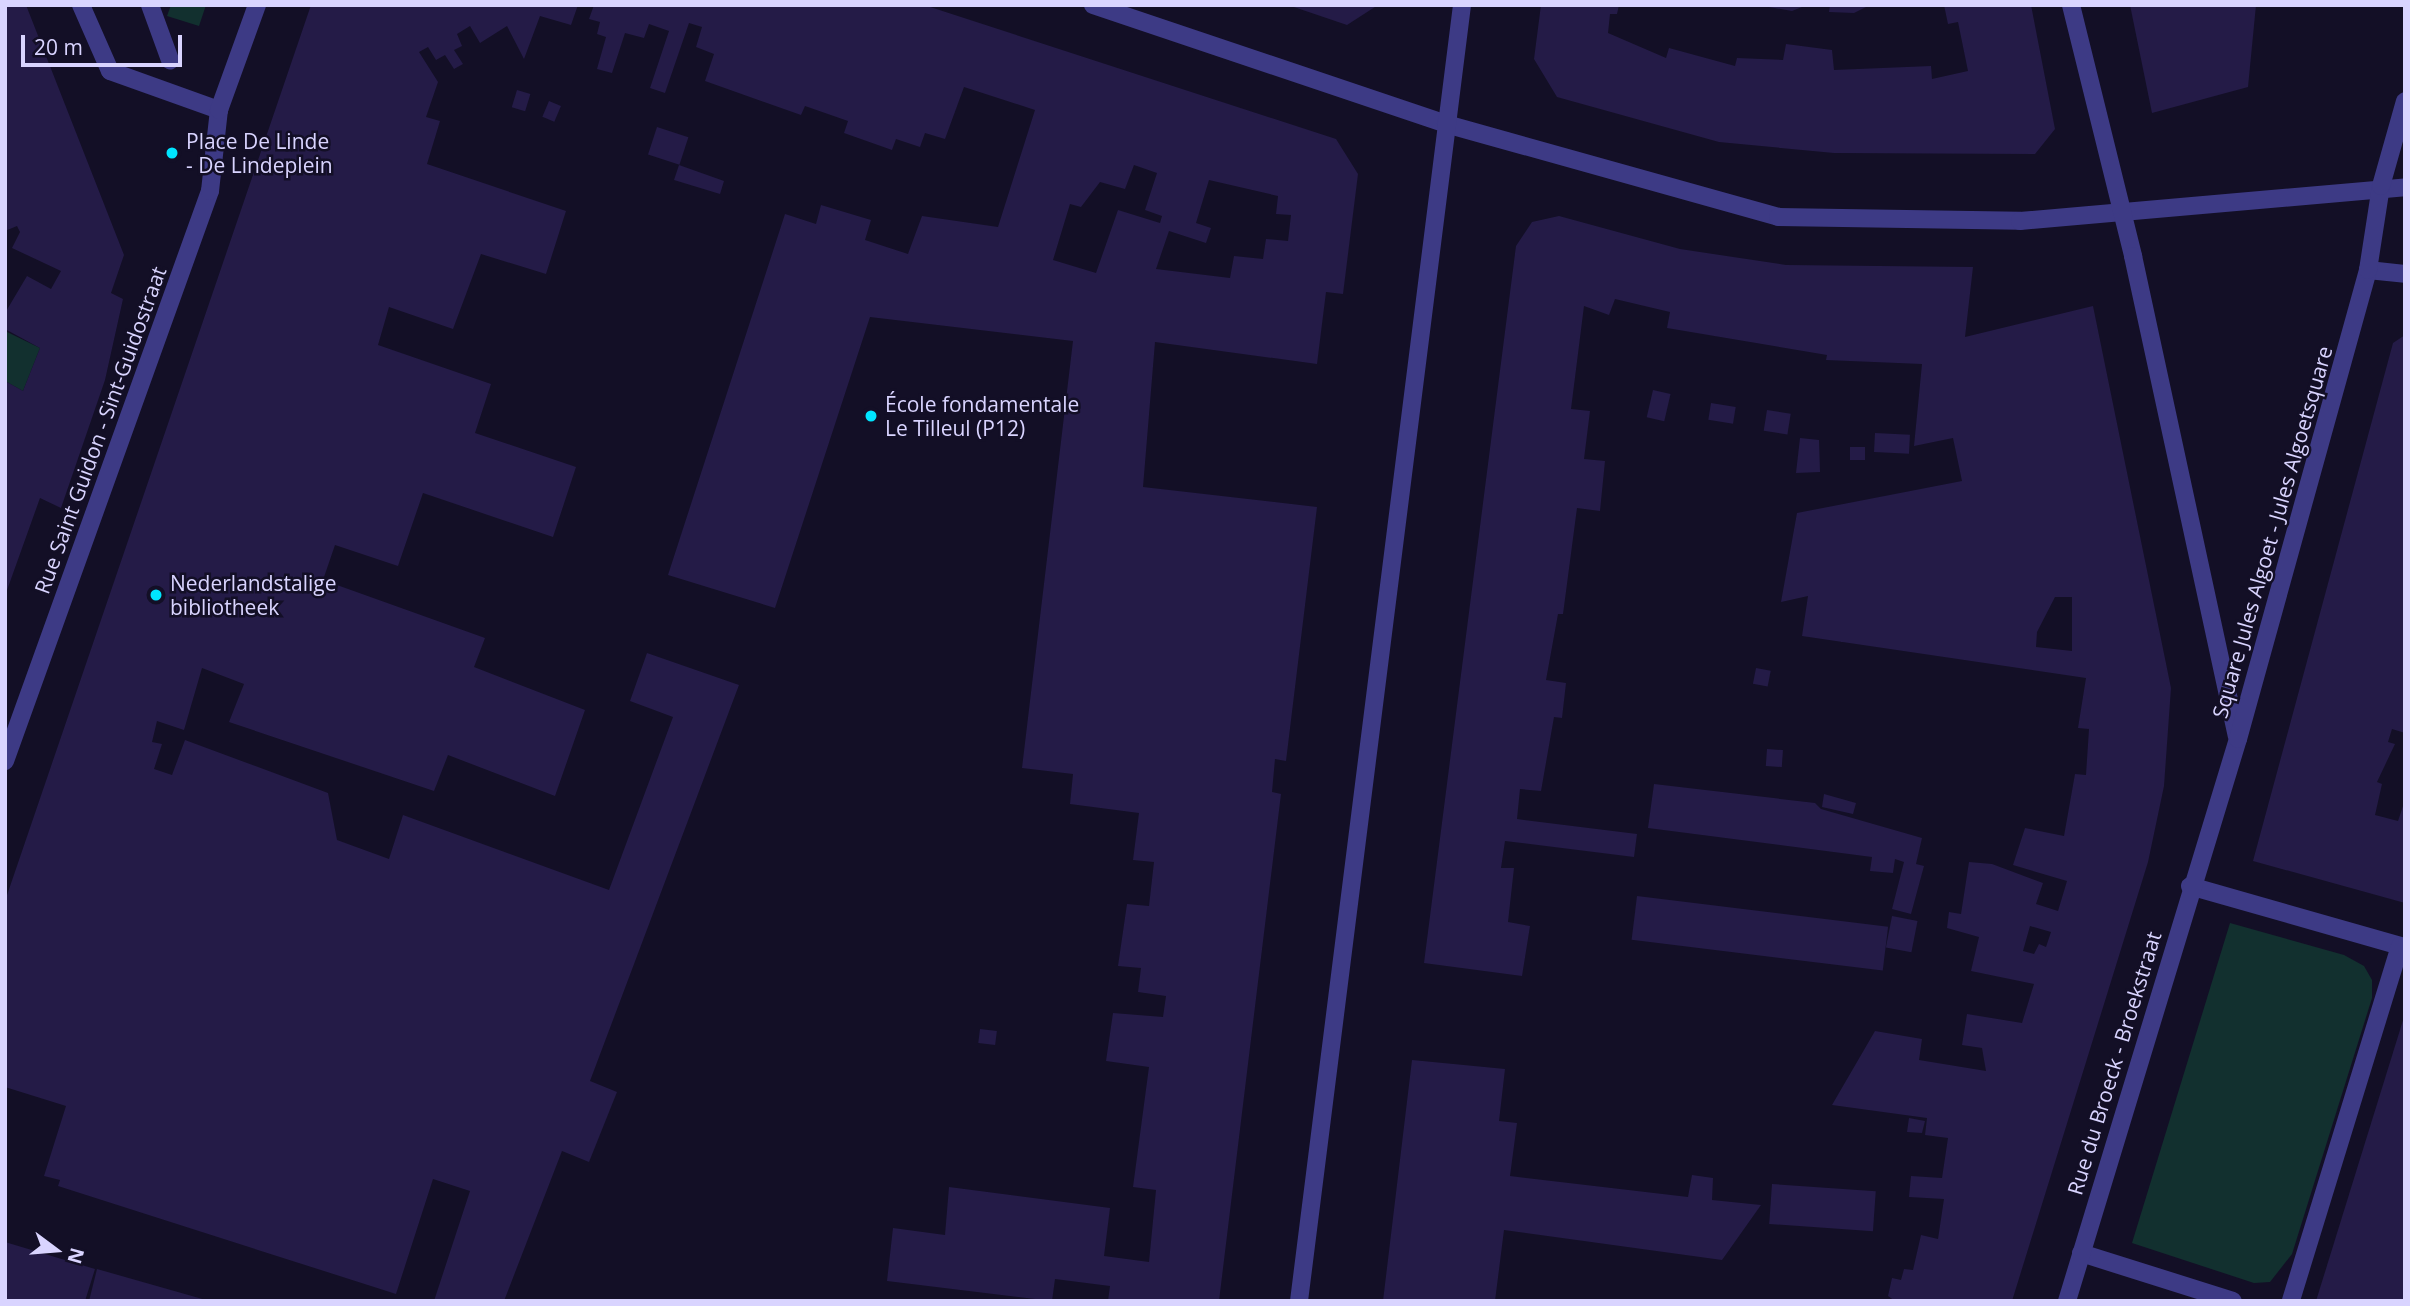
<!DOCTYPE html>
<meta charset="utf-8">
<style>
body{margin:0}
#map{position:relative;width:2410px;height:1306px;overflow:hidden;background:#130f26;font-family:"Open Sans",sans-serif}
div>[style]{position:absolute}
.green>*{inset:0;background:#12302f}
.building>*{inset:0;background:#241b47;transform-origin:0 0}
.minor>*{height:18px;margin:-9px;padding:0 9px;transform-origin:9px;border-radius:9px;background:#3d3a85}
.dots>*{width:19px;height:19px;translate:-50% -50%;box-sizing:border-box;border:4px solid #130f26;border-radius:50%}
span{translate:-50% -50%;white-space:nowrap;text-align:center;line-height:1.15;-webkit-text-stroke:5px #130f26;paint-order:stroke}
.poi-label{font-size:21px;color:#d9d4ff}
.left{translate:0 -50%;text-align:left}
.street-label{font-size:21px;color:#d9d4ff}
.frame{position:absolute;inset:0;border:7px solid #d9d4ff;pointer-events:none}
.north{position:absolute;left:21px;top:1215px;width:70px;height:70px;-webkit-text-stroke:5px #130f26;paint-order:stroke;rotate:106deg;font-size:19px;font-weight:700;line-height:28px;text-align:center;color:#d9d4ff}
.north::after{content:'';display:block;margin:auto;width:24px;height:32px;background:#d9d4ff;clip-path:polygon(50% 0,100% 100%,50% 72%,0 100%)}
.scale{position:absolute;left:21px;top:35px;width:161px;height:32px;box-sizing:border-box;border:4px solid #d9d4ff;border-top:0;padding-left:9px;font-size:21px;line-height:24px;white-space:nowrap;color:#d9d4ff;-webkit-text-stroke:5px #130f26;paint-order:stroke}
</style>
<div id="map">
<div class="green">
<div style="clip-path:polygon(171px 5px,206px 5px,199px 26px,167px 16px)"></div>
<div style="clip-path:polygon(5px 331px,40px 348px,23px 391px,5px 381px)"></div>
<div style="clip-path:polygon(2230px 923px,2344px 955px,2364px 966px,2372px 980px,2372px 998px,2292px 1254px,2270px 1282px,2254px 1283px,2132px 1243px)"></div>
</div>
<div class="building">
<div style="clip-path:polygon(5px 5px,26px 5px,124px 255px,111px 293px,123px 299px,105px 380px,61px 508px,40px 498px,6px 593px,5px 381px,23px 391px,40px 348px,5px 329px,5px 313px,27px 276px,51px 289px,61px 271px,12px 248px,20px 232px,17px 226px,5px 231px)"></div>
<div style="clip-path:polygon(311px 5px,578px 5px,571px 25px,540px 16px,524px 59px,507px 26px,480px 43px,470px 26px,457px 34px,462px 46px,454px 50px,463px 64px,454px 69px,445px 55px,436px 60px,428px 47px,419px 52px,438px 82px,426px 117px,440px 121px,427px 164px,566px 211px,546px 274px,481px 254px,453px 329px,389px 307px,378px 345px,491px 384px,475px 433px,576px 467px,553px 537px,423px 493px,398px 566px,335px 545px,323px 580px,485px 638px,474px 667px,585px 710px,555px 796px,448px 755px,434px 791px,229px 722px,244px 684px,202px 668px,184px 730px,157px 721px,152px 742px,162px 744px,154px 769px,172px 775px,185px 740px,328px 793px,337px 840px,389px 859px,403px 815px,609px 890px,673px 717px,630px 701px,647px 653px,739px 685px,590px 1081px,617px 1092px,589px 1162px,562px 1151px,504px 1301px,434px 1301px,470px 1191px,433px 1179px,396px 1294px,58px 1186px,60px 1180px,44px 1176px,66px 1106px,5px 1087px,5px 901px)"></div>
<div style="clip-path:polygon(evenodd,594px 5px,924px 5px,1336px 139px,1358px 174px,1343px 294px,1326px 292px,1317px 364px,1155px 342px,1143px 487px,1317px 507px,1286px 761px,1275px 759px,1272px 792px,1281px 794px,1219px 1301px,1108px 1301px,1110px 1286px,1055px 1279px,1052px 1301px,887px 1281px,893px 1228px,945px 1235px,949px 1187px,1110px 1208px,1104px 1256px,1149px 1262px,1156px 1190px,1133px 1187px,1149px 1067px,1106px 1061px,1113px 1013px,1163px 1017px,1166px 996px,1138px 992px,1141px 968px,1118px 966px,1127px 904px,1149px 906px,1154px 862px,1133px 860px,1139px 813px,1070px 804px,1073px 774px,1022px 768px,1073px 341px,870px 317px,775px 608px,668px 575px,785px 214px,816px 224px,821px 205px,871px 220px,865px 240px,908px 254px,922px 216px,998px 227px,1035px 110px,964px 87px,945px 139px,925px 133px,920px 147px,896px 139px,892px 150px,844px 133px,848px 121px,805px 106px,801px 115px,705px 81px,714px 54px,696px 47px,702px 27px,689px 23px,665px 93px,650px 88px,669px 31px,649px 24px,644px 38px,625px 33px,612px 73px,597px 69px,606px 37px,597px 34px,600px 22px,589px 19px,594px 5px,1134px 165px,1157px 173px,1145px 210px,1162px 216px,1160px 223px,1118px 210px,1096px 273px,1053px 260px,1070px 204px,1081px 207px,1100px 182px,1125px 189px,1134px 165px,594px 5px,1209px 180px,1278px 196px,1276px 214px,1291px 215px,1288px 241px,1266px 239px,1263px 259px,1234px 256px,1230px 278px,1156px 269px,1169px 231px,1206px 243px,1211px 228px,1196px 223px,1209px 180px)"></div>
<div style="clip-path:polygon(1288px 5px,1378px 5px,1347px 25px)"></div>
<div style="clip-path:polygon(1541px 5px,1619px 5px,1617px 14px,1610px 14px,1608px 33px,1666px 58px,1669px 48px,1735px 66px,1737px 58px,1783px 60px,1786px 44px,1832px 50px,1834px 70px,1931px 66px,1932px 79px,1968px 71px,1958px 22px,1948px 24px,1944px 5px,2031px 5px,2055px 129px,2035px 154px,1834px 153px,1719px 142px,1557px 97px,1534px 59px)"></div>
<div style="clip-path:polygon(1757px 5px,1807px 5px,1792px 11px)"></div>
<div style="clip-path:polygon(1830px 5px,1870px 5px,1854px 13px,1829px 12px)"></div>
<div style="clip-path:polygon(2130px 5px,2256px 5px,2248px 87px,2152px 113px)"></div>
<div style="left:517px;top:90px;width:14px;height:18px;rotate:17deg"></div>
<div style="left:549px;top:101px;width:13px;height:17px;rotate:23deg"></div>
<div style="left:657px;top:127px;width:33px;height:29px;rotate:18deg"></div>
<div style="clip-path:polygon(679px 165px,724px 181px,720px 194px,674px 180px)"></div>
<div style="clip-path:polygon(evenodd,1559px 216px,1680px 249px,1786px 265px,1973px 267px,1965px 337px,2093px 306px,2171px 688px,2164px 786px,2148px 862px,2012px 1301px,1895px 1301px,1888px 1296px,1892px 1278px,1901px 1280px,1904px 1269px,1913px 1270px,1921px 1235px,1938px 1239px,1944px 1199px,1909px 1197px,1911px 1176px,1942px 1178px,1948px 1138px,1925px 1135px,1927px 1118px,1832px 1105px,1875px 1031px,1922px 1039px,1919px 1060px,1986px 1071px,1982px 1048px,1962px 1045px,1967px 1014px,2022px 1023px,2034px 984px,1971px 971px,1979px 937px,1947px 928px,1949px 912px,1961px 914px,1969px 862px,1992px 864px,2043px 883px,2036px 904px,2058px 911px,2067px 881px,2013px 865px,2025px 828px,2064px 836px,2075px 774px,2086px 775px,2089px 729px,2078px 728px,2086px 678px,1802px 636px,1808px 596px,1781px 602px,1797px 513px,1962px 481px,1953px 438px,1914px 446px,1922px 364px,1826px 360px,1827px 355px,1667px 328px,1670px 312px,1615px 299px,1609px 315px,1584px 306px,1571px 409px,1590px 411px,1584px 459px,1605px 461px,1600px 511px,1577px 508px,1563px 614px,1558px 614px,1546px 680px,1566px 683px,1562px 718px,1554px 717px,1541px 791px,1520px 789px,1517px 819px,1637px 834px,1634px 857px,1505px 841px,1501px 868px,1514px 868px,1508px 922px,1530px 926px,1522px 976px,1424px 963px,1516px 246px,1532px 222px,1559px 216px,2055px 597px,2072px 597px,2072px 651px,2036px 647px,2037px 632px,2055px 597px,1559px 216px,2030px 926px,2051px 932px,2046px 947px,2039px 944px,2034px 954px,2023px 951px,2030px 926px)"></div>
<div style="clip-path:polygon(2405px 335px,2405px 733px,2392px 729px,2388px 742px,2395px 744px,2377px 782px,2382px 784px,2375px 815px,2398px 821px,2405px 800px,2405px 903px,2253px 861px,2393px 343px)"></div>
<div style="left:1653px;top:390px;width:18px;height:28px;rotate:13deg"></div>
<div style="left:1711px;top:403px;width:25px;height:17px;rotate:9deg"></div>
<div style="left:1767px;top:410px;width:24px;height:21px;rotate:9deg"></div>
<div style="left:1875px;top:433px;width:35px;height:19px;rotate:3deg"></div>
<div style="clip-path:polygon(1800px 438px,1819px 440px,1820px 472px,1796px 473px)"></div>
<div style="left:1850px;top:447px;width:15px;height:13px"></div>
<div style="left:1756px;top:668px;width:15px;height:16px;rotate:11deg"></div>
<div style="left:1767px;top:749px;width:16px;height:17px;rotate:4deg"></div>
<div style="clip-path:polygon(1654px 784px,1815px 803px,1821px 809px,1922px 838px,1916px 864px,1924px 866px,1911px 914px,1892px 909px,1904px 862px,1895px 859px,1893px 873px,1870px 871px,1872px 857px,1648px 828px)"></div>
<div style="clip-path:polygon(1824px 794px,1856px 803px,1853px 814px,1822px 807px)"></div>
<div style="left:1637px;top:896px;width:253px;height:44px;rotate:7deg"></div>
<div style="left:1892px;top:916px;width:26px;height:32px;rotate:11deg"></div>
<div style="clip-path:polygon(2404px 1017px,2405px 1301px,2316px 1301px)"></div>
<div style="left:980px;top:1029px;width:17px;height:14px;rotate:7deg"></div>
<div style="clip-path:polygon(1412px 1060px,1505px 1069px,1499px 1121px,1517px 1123px,1510px 1176px,1688px 1197px,1692px 1175px,1713px 1178px,1712px 1200px,1761px 1205px,1722px 1260px,1504px 1230px,1495px 1301px,1383px 1301px)"></div>
<div style="clip-path:polygon(1909px 1118px,1925px 1121px,1922px 1133px,1907px 1132px)"></div>
<div style="left:1772px;top:1184px;width:104px;height:40px;rotate:4deg"></div>
<div style="clip-path:polygon(5px 1242px,95px 1269px,85px 1301px,5px 1301px)"></div>
<div style="clip-path:polygon(97px 1269px,206px 1300px,205px 1301px,89px 1301px)"></div>
</div>
<div class="minor">
<div style="left:81px;top:5px;width:72px;rotate:66.3deg"></div>
<div style="left:110px;top:71px;width:116px;rotate:19.7deg"></div>
<div style="left:150px;top:5px;width:59px;rotate:70deg"></div>
<div style="left:1093px;top:5px;width:373px;rotate:18.6deg"></div>
<div style="left:1446px;top:124px;width:345px;rotate:15.6deg"></div>
<div style="left:1778px;top:217px;width:242px;rotate:0.9deg"></div>
<div style="left:2020px;top:221px;width:386px;rotate:-5deg"></div>
<div style="left:2071px;top:5px;width:259px;rotate:76.1deg"></div>
<div style="left:2133px;top:256px;width:491px;rotate:77.8deg"></div>
<div style="left:2368px;top:270px;width:37px;rotate:6deg"></div>
<div style="left:5px;top:761px;width:606px;rotate:-70.22deg"></div>
<div style="left:210px;top:191px;width:81px;rotate:-83.7deg"></div>
<div style="left:219px;top:110px;width:112px;rotate:-70.1deg"></div>
<div style="left:2190px;top:886px;width:218px;rotate:15.9deg"></div>
<div style="left:2400px;top:946px;width:371px;rotate:107.1deg"></div>
<div style="left:2081px;top:1253px;width:159px;rotate:17.5deg"></div>
<div style="left:1299px;top:1301px;width:1306px;rotate:-82.83deg"></div>
<div style="left:2067px;top:1301px;width:587px;rotate:-73.08deg"></div>
<div style="left:2238px;top:739px;width:487px;rotate:-74.5deg"></div>
<div style="left:2368px;top:270px;width:85px;rotate:-81.2deg"></div>
<div style="left:2381px;top:186px;width:88px;rotate:-74.2deg"></div>
</div>
<div class="dots">
<div style="left:172px;top:153px;background:#00e5ff"></div>
<div style="left:871px;top:416px;background:#00e5ff"></div>
<div style="left:156px;top:595px;background:#00e5ff"></div>
</div>
<div class="poi-label">
<span class="left" style="left:186px;top:153px">Place De Linde<br>- De Lindeplein</span>
<span class="left" style="left:885px;top:416px">École fondamentale<br>Le Tilleul (P12)</span>
<span class="left" style="left:170px;top:595px">Nederlandstalige<br>bibliotheek</span>
</div>
<div class="street-label">
<span style="left:100px;top:430px;rotate:-70deg">Rue Saint Guidon - Sint-Guidostraat</span>
<span style="left:2272px;top:532px;rotate:-74deg">Square Jules Algoet - Jules Algoetsquare</span>
<span style="left:2114px;top:1063px;rotate:-73deg">Rue du Broeck - Broekstraat</span>
</div>
<div class="frame"></div>
<div class="north">N</div>
<div class="scale">20 m</div>
</div>
